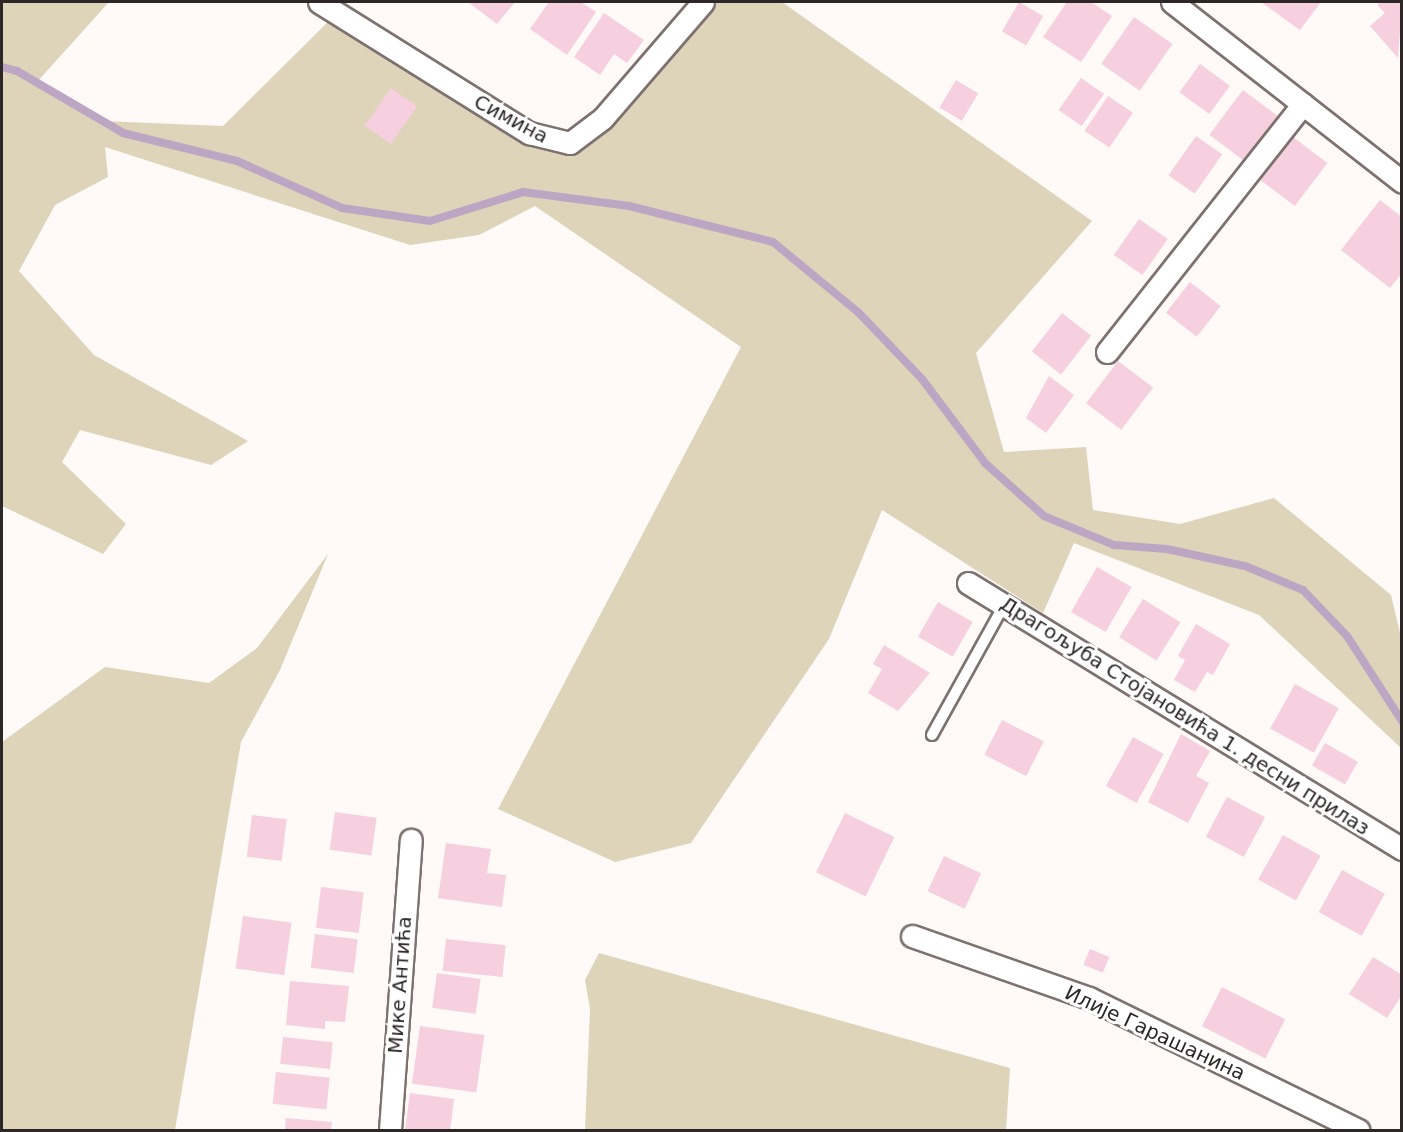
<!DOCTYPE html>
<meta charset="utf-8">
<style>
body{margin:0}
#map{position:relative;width:1403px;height:1132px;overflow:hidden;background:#fff9f8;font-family:"DejaVu Sans",sans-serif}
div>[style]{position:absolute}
.green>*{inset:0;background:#ddd4b9}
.stream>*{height:8px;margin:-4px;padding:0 4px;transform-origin:4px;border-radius:4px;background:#bda6c3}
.building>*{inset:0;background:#f6d0df;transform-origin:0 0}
.roads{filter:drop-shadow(2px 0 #7e7270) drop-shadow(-2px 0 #7e7270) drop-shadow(0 2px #7e7270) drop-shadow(0 -2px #7e7270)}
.lane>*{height:10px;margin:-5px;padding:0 5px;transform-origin:5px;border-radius:5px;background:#fff}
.street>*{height:21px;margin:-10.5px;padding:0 10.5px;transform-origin:10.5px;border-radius:10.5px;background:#fff}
span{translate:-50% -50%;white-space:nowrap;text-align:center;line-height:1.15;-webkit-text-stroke:6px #fff;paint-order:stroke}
.street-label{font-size:20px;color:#2d2827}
.frame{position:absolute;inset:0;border:3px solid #2d2827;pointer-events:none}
</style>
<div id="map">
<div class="green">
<div style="clip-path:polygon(2px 2px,109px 2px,37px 82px,102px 121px,223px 126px,336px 14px,552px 142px,603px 118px,702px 2px,782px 2px,1092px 221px,976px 353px,1004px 452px,1086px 447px,1093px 510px,1180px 524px,1274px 498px,1391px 595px,1401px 637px,1401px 748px,1259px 615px,1074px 543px,1043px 613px,882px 510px,829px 639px,691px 843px,615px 862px,498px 809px,741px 347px,535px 206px,479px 235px,410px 245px,105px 147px,108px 177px,55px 205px,19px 271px,94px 355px,248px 441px,211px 465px,80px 430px,62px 462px,126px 524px,103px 554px,2px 506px)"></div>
<div style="clip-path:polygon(328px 554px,280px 670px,241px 742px,175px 1130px,2px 1130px,2px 742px,105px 667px,209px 683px,257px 648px)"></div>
<div style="clip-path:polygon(599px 953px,1010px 1068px,1006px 1130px,585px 1130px,590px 1009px,585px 980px)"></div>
</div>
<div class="stream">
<div style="left:2px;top:67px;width:16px;rotate:15deg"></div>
<div style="left:17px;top:71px;width:123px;rotate:30.3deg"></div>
<div style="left:123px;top:133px;width:117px;rotate:13.8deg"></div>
<div style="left:237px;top:161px;width:115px;rotate:24.1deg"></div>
<div style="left:342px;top:208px;width:89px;rotate:8.4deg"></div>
<div style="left:430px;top:221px;width:97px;rotate:-17.3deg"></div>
<div style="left:523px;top:192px;width:107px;rotate:7.5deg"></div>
<div style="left:629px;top:206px;width:148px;rotate:14deg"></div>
<div style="left:773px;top:242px;width:110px;rotate:39.5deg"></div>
<div style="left:858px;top:312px;width:93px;rotate:46.3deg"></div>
<div style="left:922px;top:379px;width:105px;rotate:53.1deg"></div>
<div style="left:985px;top:463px;width:79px;rotate:41.9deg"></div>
<div style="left:1044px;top:516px;width:76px;rotate:22.5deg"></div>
<div style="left:1114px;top:545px;width:53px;rotate:4.3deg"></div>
<div style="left:1167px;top:549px;width:80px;rotate:12.3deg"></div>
<div style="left:1245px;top:566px;width:63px;rotate:22.5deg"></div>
<div style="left:1303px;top:590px;width:64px;rotate:46.3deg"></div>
<div style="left:1347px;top:636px;width:101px;rotate:57.1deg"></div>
</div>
<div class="building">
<div style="clip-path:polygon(468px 2px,515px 2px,497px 24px)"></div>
<div style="clip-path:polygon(549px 2px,581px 2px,596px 12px,567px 55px,530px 29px)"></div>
<div style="left:1019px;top:2px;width:28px;height:34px;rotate:30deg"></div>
<div style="clip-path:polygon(1067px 2px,1091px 2px,1112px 16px,1081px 62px,1043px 37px)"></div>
<div style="clip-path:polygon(1261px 2px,1321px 2px,1300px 30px)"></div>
<div style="clip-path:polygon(1380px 2px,1402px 2px,1398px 58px,1370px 26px,1385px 13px,1377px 5px)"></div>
<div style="clip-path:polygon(604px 13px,644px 40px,627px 63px,614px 54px,600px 75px,574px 57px)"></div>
<div style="left:1134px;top:17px;width:47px;height:57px;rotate:35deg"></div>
<div style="left:1200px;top:64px;width:37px;height:35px;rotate:36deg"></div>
<div style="left:1081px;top:78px;width:28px;height:39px;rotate:35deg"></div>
<div style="left:956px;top:80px;width:26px;height:32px;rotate:31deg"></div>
<div style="left:391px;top:88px;width:32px;height:46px;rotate:35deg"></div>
<div style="left:1243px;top:90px;width:45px;height:56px;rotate:37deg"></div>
<div style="left:1108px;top:96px;width:30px;height:42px;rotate:34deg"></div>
<div style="left:1196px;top:136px;width:32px;height:48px;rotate:35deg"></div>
<div style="left:1293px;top:137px;width:43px;height:54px;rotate:37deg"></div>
<div style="clip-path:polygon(1380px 200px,1402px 217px,1402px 273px,1390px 288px,1341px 250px)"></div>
<div style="left:1139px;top:219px;width:35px;height:44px;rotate:35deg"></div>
<div style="left:1190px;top:282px;width:39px;height:39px;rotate:38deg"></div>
<div style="left:1062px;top:313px;width:37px;height:49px;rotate:38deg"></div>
<div style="left:1118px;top:361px;width:44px;height:53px;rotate:37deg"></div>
<div style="clip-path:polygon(1049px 376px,1074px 395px,1046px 433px,1026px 418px)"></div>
<div style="left:1097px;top:567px;width:40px;height:52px;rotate:30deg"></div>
<div style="left:1143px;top:599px;width:44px;height:45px;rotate:32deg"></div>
<div style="left:938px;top:602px;width:40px;height:40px;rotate:30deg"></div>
<div style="clip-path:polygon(1196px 624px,1230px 644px,1213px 675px,1207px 672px,1195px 692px,1174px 680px,1185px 660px,1178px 656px)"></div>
<div style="clip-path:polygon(884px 645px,930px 673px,898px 711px,868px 693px,882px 669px,873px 664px)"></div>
<div style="left:1295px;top:684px;width:50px;height:51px;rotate:29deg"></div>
<div style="left:1002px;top:720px;width:47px;height:39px;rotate:27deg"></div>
<div style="clip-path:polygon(1181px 734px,1210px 751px,1196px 776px,1209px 783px,1188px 823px,1148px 802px)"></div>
<div style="left:1133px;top:737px;width:35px;height:56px;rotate:29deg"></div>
<div style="left:1325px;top:743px;width:38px;height:26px;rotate:30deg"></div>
<div style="left:1227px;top:797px;width:43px;height:45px;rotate:28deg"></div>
<div style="left:335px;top:812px;width:42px;height:38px;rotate:8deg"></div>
<div style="left:845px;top:813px;width:55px;height:66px;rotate:26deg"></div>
<div style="left:252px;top:815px;width:35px;height:42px;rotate:7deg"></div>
<div style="left:1283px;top:835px;width:43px;height:51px;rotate:29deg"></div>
<div style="clip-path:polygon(446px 843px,491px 849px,487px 873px,506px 875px,502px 907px,438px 898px)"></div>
<div style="left:944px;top:856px;width:41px;height:39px;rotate:25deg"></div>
<div style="left:1342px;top:870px;width:49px;height:48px;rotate:29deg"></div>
<div style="left:321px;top:887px;width:43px;height:41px;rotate:7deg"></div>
<div style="left:243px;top:916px;width:49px;height:53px;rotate:8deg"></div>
<div style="left:315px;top:934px;width:43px;height:34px;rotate:7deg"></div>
<div style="left:446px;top:939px;width:60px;height:32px;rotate:6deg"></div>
<div style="left:1090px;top:949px;width:21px;height:17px;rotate:23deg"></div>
<div style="clip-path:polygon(1373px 957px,1402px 975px,1402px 995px,1387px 1018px,1349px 994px)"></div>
<div style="left:437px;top:973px;width:44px;height:35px;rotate:8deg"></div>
<div style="clip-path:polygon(290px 981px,349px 986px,345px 1022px,325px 1021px,325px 1029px,286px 1025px)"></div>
<div style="left:1222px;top:987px;width:71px;height:44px;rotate:27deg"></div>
<div style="left:420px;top:1026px;width:65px;height:58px;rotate:8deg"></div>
<div style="left:283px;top:1037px;width:50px;height:27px;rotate:6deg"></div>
<div style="left:276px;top:1072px;width:54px;height:32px;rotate:6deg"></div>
<div style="clip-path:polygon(410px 1093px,454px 1099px,450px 1130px,405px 1130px)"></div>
<div style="clip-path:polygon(286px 1118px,332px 1122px,331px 1130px,285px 1130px)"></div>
</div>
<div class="roads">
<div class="lane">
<div style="left:932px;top:735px;width:149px;rotate:-61deg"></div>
</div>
<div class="street">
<div style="left:319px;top:2px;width:248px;rotate:32deg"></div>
<div style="left:529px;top:133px;width:42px;rotate:13.7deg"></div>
<div style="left:570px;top:143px;width:41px;rotate:-37.1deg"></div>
<div style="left:603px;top:118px;width:153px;rotate:-49.2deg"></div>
<div style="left:1172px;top:2px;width:292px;rotate:38deg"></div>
<div style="left:1107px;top:352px;width:316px;rotate:-51.7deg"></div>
<div style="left:968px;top:583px;width:509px;rotate:31.5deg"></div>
<div style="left:912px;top:936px;width:188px;rotate:19.3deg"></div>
<div style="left:1089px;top:998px;width:300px;rotate:26.1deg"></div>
<div style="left:390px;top:1130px;width:291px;rotate:-85.9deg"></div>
</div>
</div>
<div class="street-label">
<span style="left:511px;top:119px;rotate:28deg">Симина</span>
<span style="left:1185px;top:716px;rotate:32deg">Драгољуба Стојановића 1. десни прилаз</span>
<span style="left:400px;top:985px;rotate:-86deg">Мике Антића</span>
<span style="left:1155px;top:1033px;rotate:25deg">Илије Гарашанина</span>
</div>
<div class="frame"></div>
</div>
